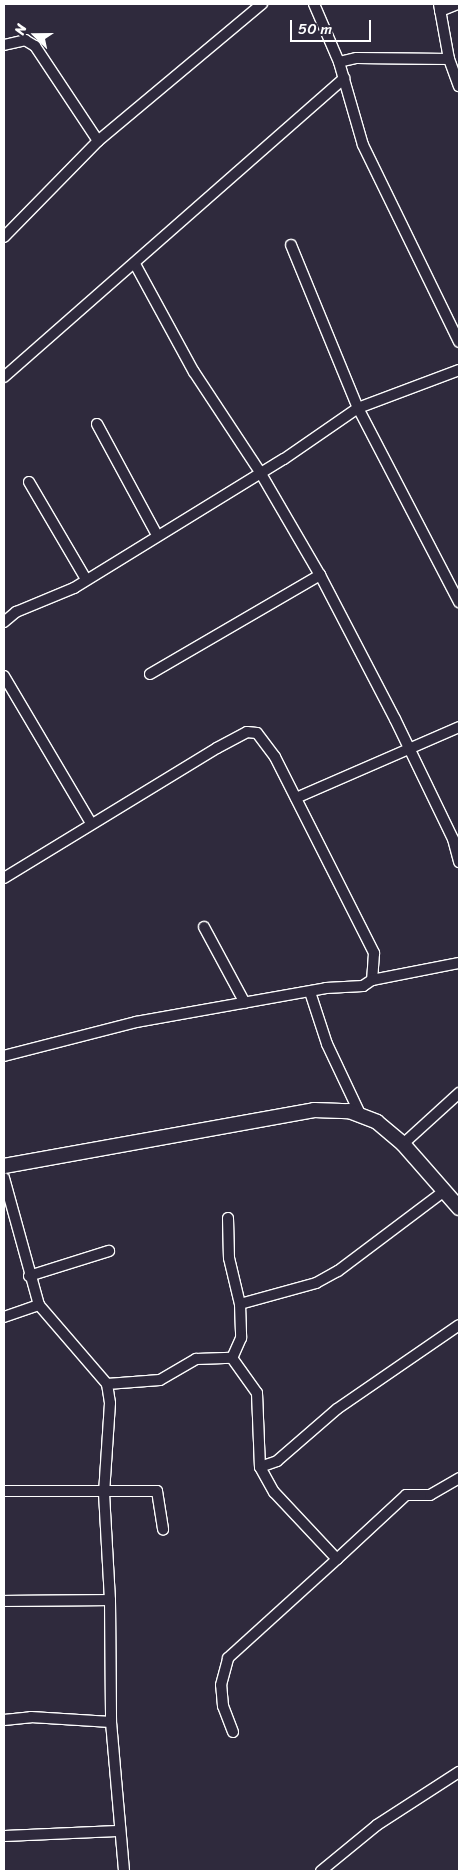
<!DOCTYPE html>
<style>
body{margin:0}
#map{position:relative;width:463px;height:1875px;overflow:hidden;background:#2f2a3d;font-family:Sriracha,sans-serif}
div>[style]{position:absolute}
.roads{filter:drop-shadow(1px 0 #fff) drop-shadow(-1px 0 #fff) drop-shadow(0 1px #fff) drop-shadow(0 -1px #fff)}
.street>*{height:10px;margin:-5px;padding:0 5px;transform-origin:5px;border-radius:5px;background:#2f2a3d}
.secondary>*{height:14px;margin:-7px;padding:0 7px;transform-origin:7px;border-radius:7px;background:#2f2a3d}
span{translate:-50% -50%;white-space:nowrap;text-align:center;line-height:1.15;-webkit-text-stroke:4.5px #2f2a3d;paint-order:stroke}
.frame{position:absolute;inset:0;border:5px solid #fff;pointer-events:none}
.north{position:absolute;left:10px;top:10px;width:50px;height:50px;-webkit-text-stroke:4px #2f2a3d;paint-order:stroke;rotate:292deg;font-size:14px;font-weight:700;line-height:20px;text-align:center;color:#fff}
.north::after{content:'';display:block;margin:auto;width:18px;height:22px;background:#fff;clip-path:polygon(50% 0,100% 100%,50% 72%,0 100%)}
.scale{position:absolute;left:290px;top:20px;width:81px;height:22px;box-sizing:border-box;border:2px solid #fff;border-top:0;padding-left:6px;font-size:15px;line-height:18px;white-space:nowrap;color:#fff;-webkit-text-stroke:4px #2f2a3d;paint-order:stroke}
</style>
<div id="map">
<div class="roads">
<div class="street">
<div style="left:314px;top:4px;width:63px;rotate:66.7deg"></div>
<div style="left:339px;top:62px;width:86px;rotate:73.9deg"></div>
<div style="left:363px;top:145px;width:219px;rotate:64deg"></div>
<div style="left:439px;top:4px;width:56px;rotate:79.7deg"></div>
<div style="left:449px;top:59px;width:29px;rotate:70deg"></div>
<div style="left:440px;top:11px;width:18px;rotate:-22deg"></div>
<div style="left:4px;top:45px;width:22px;rotate:-13deg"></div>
<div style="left:25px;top:40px;width:12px;rotate:31deg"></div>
<div style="left:35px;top:46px;width:114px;rotate:56.4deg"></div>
<div style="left:339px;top:62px;width:18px;rotate:-13deg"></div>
<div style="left:357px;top:58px;width:92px;rotate:0.6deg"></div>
<div style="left:4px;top:237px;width:134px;rotate:-45.6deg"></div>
<div style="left:98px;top:141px;width:214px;rotate:-39.9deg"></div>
<div style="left:291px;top:245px;width:176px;rotate:67.7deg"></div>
<div style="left:358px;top:408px;width:219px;rotate:62.5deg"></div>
<div style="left:135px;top:264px;width:123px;rotate:61.4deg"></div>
<div style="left:194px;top:372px;width:120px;rotate:56.6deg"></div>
<div style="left:260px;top:472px;width:119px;rotate:59.8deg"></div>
<div style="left:320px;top:575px;width:162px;rotate:62.5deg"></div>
<div style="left:395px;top:719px;width:133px;rotate:64.2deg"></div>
<div style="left:453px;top:839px;width:24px;rotate:75deg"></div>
<div style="left:4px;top:377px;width:453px;rotate:-41.3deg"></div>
<div style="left:97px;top:424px;width:126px;rotate:61.6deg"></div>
<div style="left:29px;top:482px;width:113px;rotate:59.6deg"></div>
<div style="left:4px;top:622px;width:16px;rotate:-40deg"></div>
<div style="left:16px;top:612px;width:63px;rotate:-22.5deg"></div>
<div style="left:74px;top:588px;width:246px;rotate:-31.6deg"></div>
<div style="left:284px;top:459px;width:90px;rotate:-34.6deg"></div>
<div style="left:358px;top:408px;width:108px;rotate:-20.6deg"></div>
<div style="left:150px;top:674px;width:197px;rotate:-30.2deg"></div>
<div style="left:4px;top:676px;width:171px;rotate:59.4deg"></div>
<div style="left:296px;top:798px;width:178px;rotate:-23.5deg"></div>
<div style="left:4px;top:878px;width:250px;rotate:-31.4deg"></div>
<div style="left:217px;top:748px;width:34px;rotate:-28deg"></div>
<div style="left:247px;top:732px;width:10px;rotate:6deg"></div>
<div style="left:257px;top:733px;width:30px;rotate:53deg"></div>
<div style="left:275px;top:757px;width:220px;rotate:63.2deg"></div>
<div style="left:374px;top:953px;width:27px;rotate:94deg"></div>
<div style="left:204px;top:927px;width:86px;rotate:61.7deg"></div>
<div style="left:310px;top:992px;width:55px;rotate:71.9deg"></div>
<div style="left:327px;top:1044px;width:80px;rotate:64.7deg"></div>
<div style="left:4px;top:1056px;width:136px;rotate:-14.4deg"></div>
<div style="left:136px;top:1022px;width:193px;rotate:-10.1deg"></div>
<div style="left:326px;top:988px;width:37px;rotate:-3deg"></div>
<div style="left:363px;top:986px;width:11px;rotate:-34deg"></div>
<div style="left:372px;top:980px;width:89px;rotate:-11.1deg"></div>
<div style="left:403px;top:1144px;width:76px;rotate:-42.3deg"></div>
<div style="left:4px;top:1178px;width:132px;rotate:74.6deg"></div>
<div style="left:39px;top:1305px;width:104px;rotate:49.3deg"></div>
<div style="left:107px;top:1384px;width:19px;rotate:81deg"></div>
<div style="left:110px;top:1403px;width:90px;rotate:93.8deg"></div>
<div style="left:104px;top:1493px;width:107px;rotate:86.8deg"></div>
<div style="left:110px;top:1600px;width:122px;rotate:89.5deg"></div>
<div style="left:111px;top:1722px;width:150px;rotate:85deg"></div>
<div style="left:228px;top:1218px;width:40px;rotate:88.6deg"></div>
<div style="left:229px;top:1258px;width:47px;rotate:76.6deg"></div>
<div style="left:240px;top:1304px;width:34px;rotate:88deg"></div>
<div style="left:241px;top:1338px;width:22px;rotate:114deg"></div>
<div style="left:29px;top:1276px;width:84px;rotate:-17.4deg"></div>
<div style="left:240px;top:1304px;width:79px;rotate:-15.4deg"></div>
<div style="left:316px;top:1283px;width:25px;rotate:-29deg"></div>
<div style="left:338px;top:1271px;width:131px;rotate:-37deg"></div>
<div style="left:4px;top:1317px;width:37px;rotate:-19deg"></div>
<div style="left:107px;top:1384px;width:53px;rotate:-4.3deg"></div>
<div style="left:160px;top:1380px;width:42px;rotate:-30.3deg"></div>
<div style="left:196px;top:1359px;width:36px;rotate:-2deg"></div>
<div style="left:232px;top:1358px;width:43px;rotate:54.5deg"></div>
<div style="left:257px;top:1393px;width:74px;rotate:87.7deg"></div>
<div style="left:260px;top:1467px;width:29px;rotate:61deg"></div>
<div style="left:274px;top:1492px;width:92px;rotate:46.8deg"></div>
<div style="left:337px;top:1559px;width:94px;rotate:-42.8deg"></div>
<div style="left:406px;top:1495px;width:24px"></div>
<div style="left:430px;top:1495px;width:34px;rotate:-30deg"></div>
<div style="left:260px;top:1467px;width:18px;rotate:-19deg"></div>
<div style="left:277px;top:1461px;width:79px;rotate:-40.9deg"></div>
<div style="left:337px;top:1409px;width:148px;rotate:-34.5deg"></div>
<div style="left:4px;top:1491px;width:153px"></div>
<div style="left:157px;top:1491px;width:39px;rotate:81deg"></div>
<div style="left:4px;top:1601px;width:106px;rotate:-0.5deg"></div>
<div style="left:4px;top:1720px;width:27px;rotate:-6deg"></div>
<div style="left:31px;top:1717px;width:80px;rotate:3.6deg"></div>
<div style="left:233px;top:1732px;width:28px;rotate:-111deg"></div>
<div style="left:223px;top:1706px;width:21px;rotate:-95deg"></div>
<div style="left:221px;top:1685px;width:28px;rotate:-75deg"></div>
<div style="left:228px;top:1658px;width:147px;rotate:-42.2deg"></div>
<div style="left:4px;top:1836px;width:114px;rotate:-2.5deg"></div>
<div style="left:321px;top:1871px;width:72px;rotate:-39.4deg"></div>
<div style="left:377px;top:1825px;width:98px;rotate:-32.9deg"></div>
</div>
<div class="secondary">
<div style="left:4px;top:1166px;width:315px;rotate:-10.2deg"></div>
<div style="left:314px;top:1110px;width:35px;rotate:2deg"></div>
<div style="left:349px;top:1111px;width:30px;rotate:21deg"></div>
<div style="left:377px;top:1122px;width:34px;rotate:40deg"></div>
<div style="left:403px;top:1144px;width:85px;rotate:48.8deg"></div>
</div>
</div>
<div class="frame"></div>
<div class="north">N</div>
<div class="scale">50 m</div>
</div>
